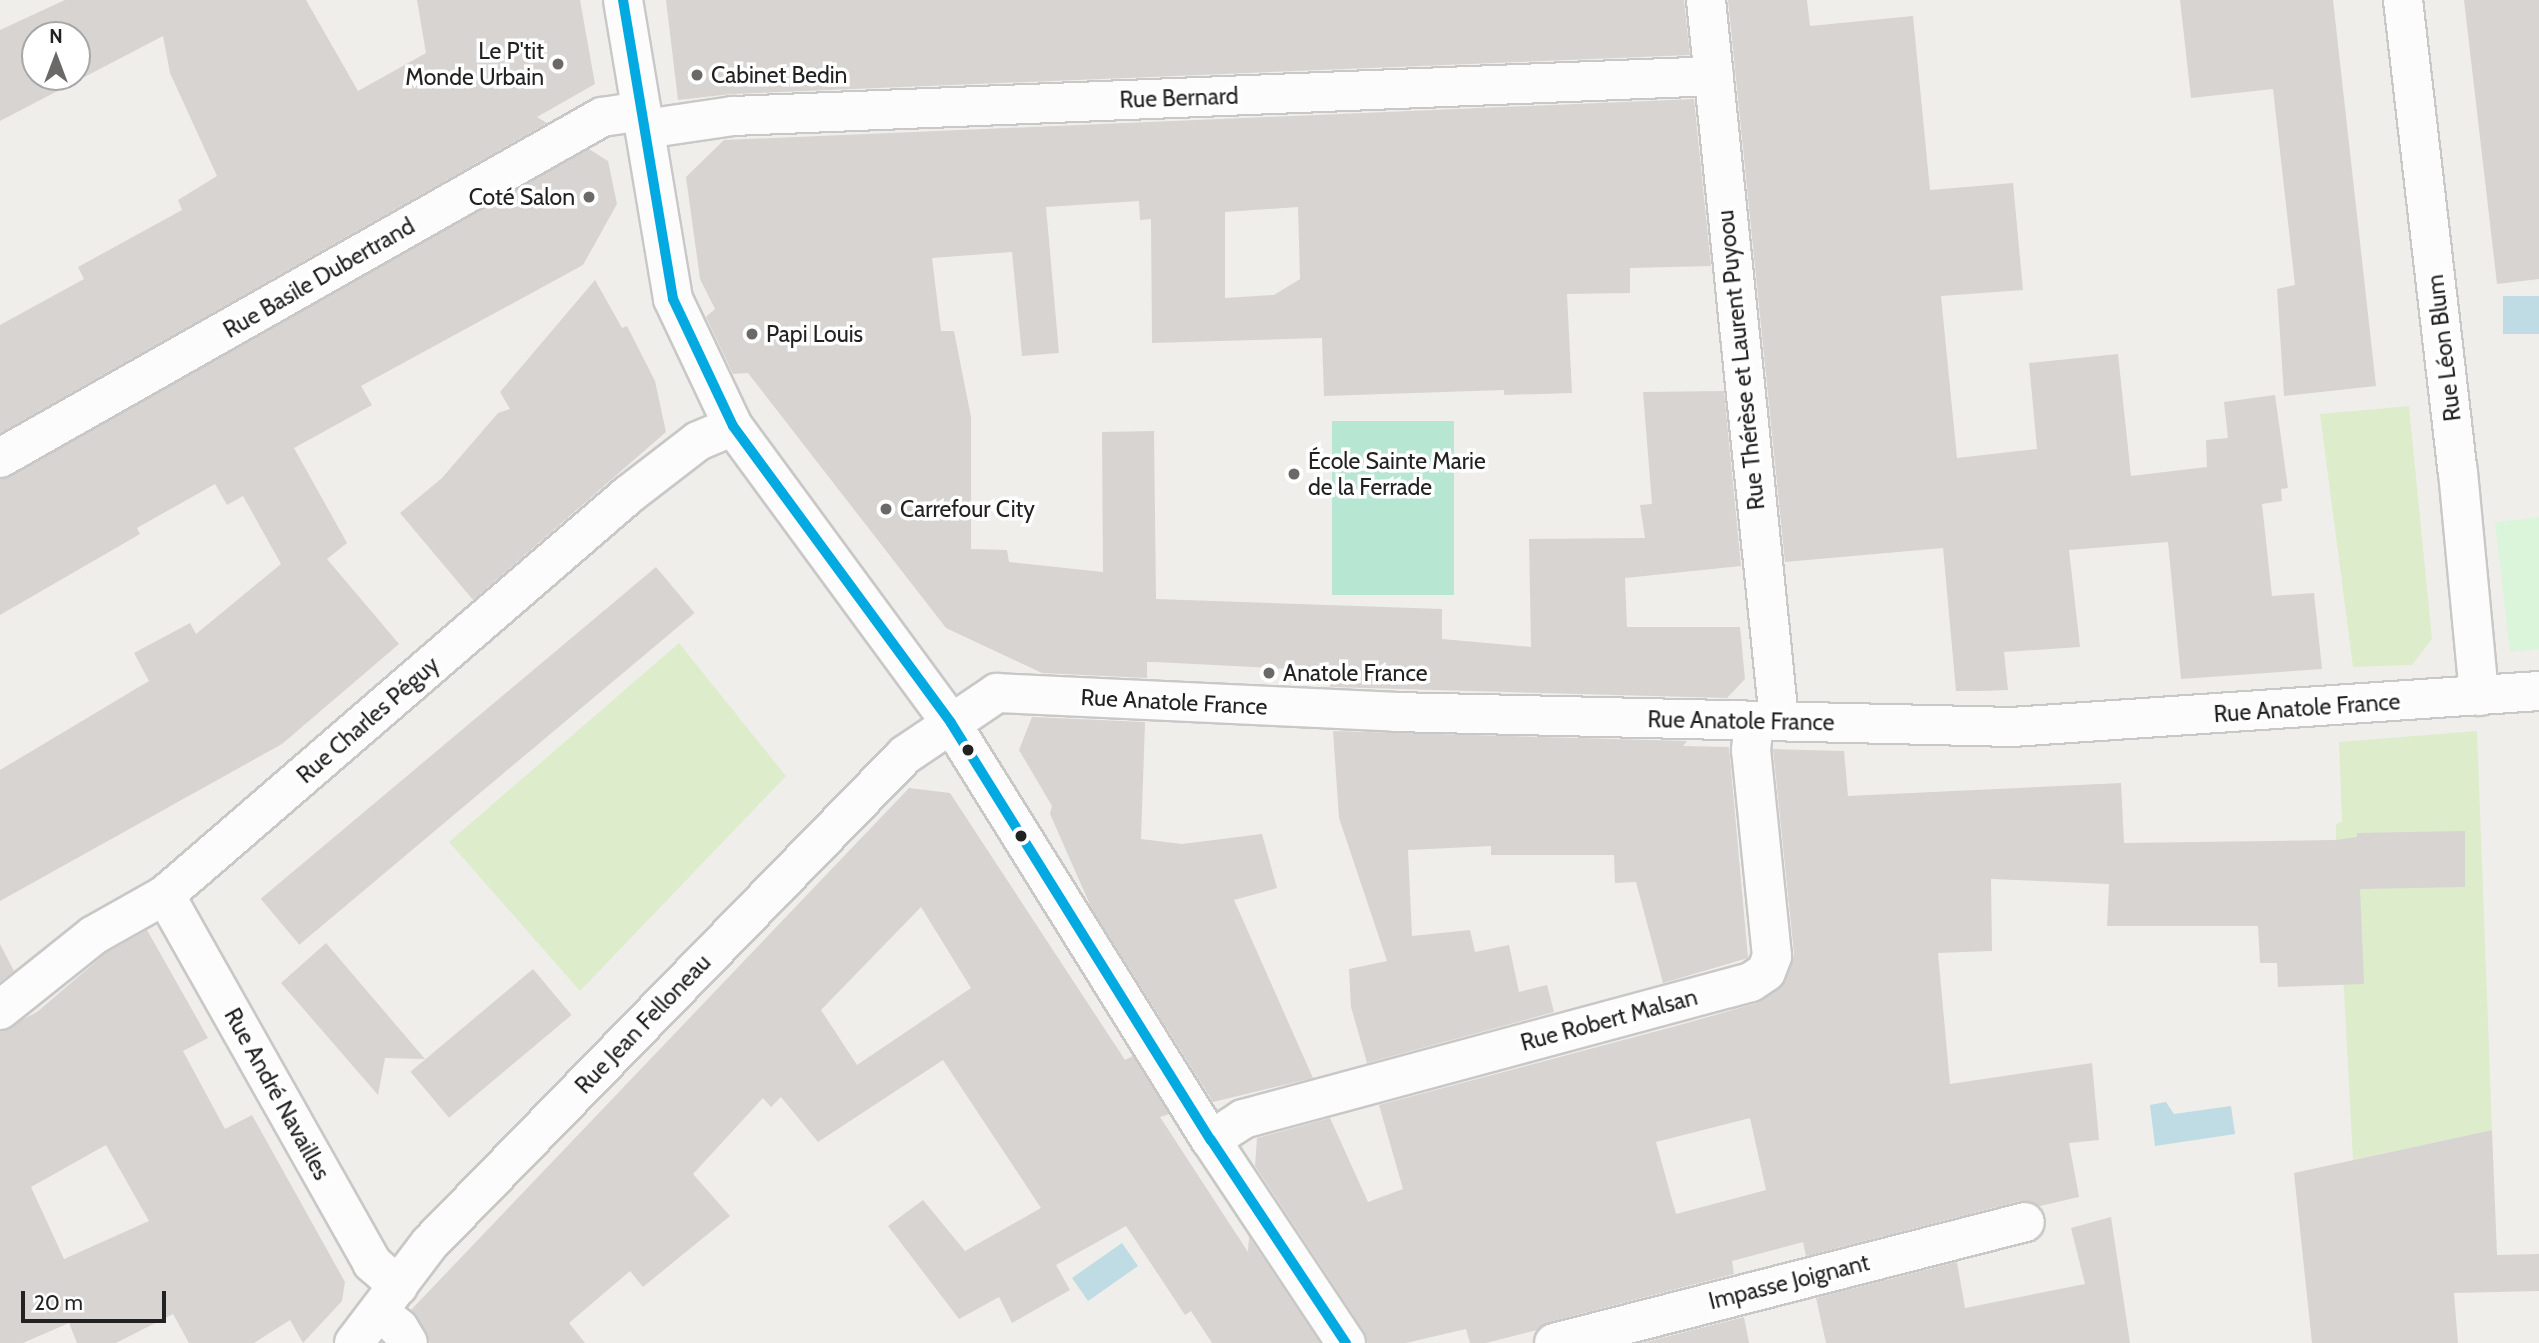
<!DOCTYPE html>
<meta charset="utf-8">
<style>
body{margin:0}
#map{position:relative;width:2539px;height:1343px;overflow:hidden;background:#f0eeeb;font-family:Cabin,sans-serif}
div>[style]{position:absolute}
.grass>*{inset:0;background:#ddeccb}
.park>*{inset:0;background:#daf5da}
.pitch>*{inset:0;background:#b7e6d2;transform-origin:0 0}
.water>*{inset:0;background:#bfdbe3;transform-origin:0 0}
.building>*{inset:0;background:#d7d4d2;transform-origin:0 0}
.roads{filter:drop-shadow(2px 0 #c9c8c7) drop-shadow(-2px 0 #c9c8c7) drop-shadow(0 2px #c9c8c7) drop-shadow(0 -2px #c9c8c7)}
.minor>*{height:38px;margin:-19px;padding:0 19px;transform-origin:19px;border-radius:19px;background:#fdfcfc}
.tertiary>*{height:38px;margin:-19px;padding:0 19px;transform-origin:19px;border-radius:19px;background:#fdfcfc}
.bus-1>*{height:10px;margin:-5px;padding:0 5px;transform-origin:5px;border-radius:5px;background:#02aae1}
.dots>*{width:19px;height:19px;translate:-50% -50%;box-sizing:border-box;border:4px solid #fff;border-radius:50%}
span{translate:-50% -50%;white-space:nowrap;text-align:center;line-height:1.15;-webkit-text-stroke:7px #fff;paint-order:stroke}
.poi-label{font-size:23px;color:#222}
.right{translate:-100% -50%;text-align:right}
.left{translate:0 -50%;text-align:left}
.street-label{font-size:23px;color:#222}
.north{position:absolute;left:21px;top:21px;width:70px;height:70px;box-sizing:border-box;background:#fff;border:2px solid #a7a7a7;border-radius:50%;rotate:0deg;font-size:19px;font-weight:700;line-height:28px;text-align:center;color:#222}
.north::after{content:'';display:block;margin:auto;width:24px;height:32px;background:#6a6968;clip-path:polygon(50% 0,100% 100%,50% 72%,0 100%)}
.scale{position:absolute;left:21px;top:1291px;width:145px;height:32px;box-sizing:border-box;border:4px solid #222;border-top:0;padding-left:9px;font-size:21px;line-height:24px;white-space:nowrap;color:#222;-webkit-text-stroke:5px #fff;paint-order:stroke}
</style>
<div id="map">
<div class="grass">
<div style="clip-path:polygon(2409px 406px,2432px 639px,2412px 665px,2353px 667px,2320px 414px)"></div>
<div style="clip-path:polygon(679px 643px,786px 776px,580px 991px,449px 842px)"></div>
<div style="clip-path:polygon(2477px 731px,2492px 1130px,2353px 1160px,2336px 840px,2336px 825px,2342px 821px,2339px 742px)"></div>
</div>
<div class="park">
<div style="clip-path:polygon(2539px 517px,2539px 649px,2510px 652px,2495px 522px)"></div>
</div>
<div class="pitch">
<div style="left:1332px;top:421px;width:122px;height:174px"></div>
</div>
<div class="water">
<div style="left:2539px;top:296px;width:38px;height:36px;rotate:90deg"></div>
<div style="clip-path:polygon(2166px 1102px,2174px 1114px,2231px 1106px,2235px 1134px,2155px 1146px,2150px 1105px)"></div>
<div style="left:1122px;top:1243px;width:28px;height:61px;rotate:55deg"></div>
</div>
<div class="building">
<div style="clip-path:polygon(evenodd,65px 0,306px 0,358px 91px,426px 53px,417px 0,580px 0,595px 84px,537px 117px,547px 123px,0 433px,0 325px,84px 279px,78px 267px,182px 210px,178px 200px,217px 176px,170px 73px,163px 36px,0 121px,0 30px,65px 0,35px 35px,77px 35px,77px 77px,35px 77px,35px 35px)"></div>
<div style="clip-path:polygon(666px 0,1684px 0,1690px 55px,732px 94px,678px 100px)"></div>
<div style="clip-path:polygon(1728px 0,1807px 0,1810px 26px,1913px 16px,1930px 190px,2013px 183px,2023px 290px,1941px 296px,1957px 458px,2037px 449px,2029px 363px,2118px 354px,2131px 476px,2207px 467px,2206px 440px,2228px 438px,2224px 402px,2275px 395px,2288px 488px,2281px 489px,2282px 501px,2262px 504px,2272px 596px,2314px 593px,2322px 669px,2181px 679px,2168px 542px,2069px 550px,2080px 647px,2004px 652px,2008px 690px,1980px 691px,1956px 691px,1943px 548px,1785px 562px)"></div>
<div style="clip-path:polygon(2180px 0,2333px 0,2376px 386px,2284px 396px,2277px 289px,2295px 285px,2273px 89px,2191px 98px)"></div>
<div style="clip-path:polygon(2464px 0,2539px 0,2539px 279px,2497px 284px)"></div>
<div style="clip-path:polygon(evenodd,1694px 99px,1711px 266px,1630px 268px,1630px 293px,1567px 294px,1572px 393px,1504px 395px,1504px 390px,1324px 396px,1322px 338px,1152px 343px,1151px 219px,1140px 220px,1139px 201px,1046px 207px,1059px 353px,1022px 356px,1012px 252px,932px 258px,941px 331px,954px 331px,971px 417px,971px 549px,1007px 550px,1009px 562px,1103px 572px,1102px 432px,1154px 431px,1156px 599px,1442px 609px,1442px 639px,1531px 647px,1529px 539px,1645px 538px,1640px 505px,1652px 504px,1643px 392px,1724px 391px,1741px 566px,1625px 578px,1627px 627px,1740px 627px,1745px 679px,1727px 698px,1330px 687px,1329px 671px,1156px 662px,1147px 662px,1147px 678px,1042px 673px,946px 628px,748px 373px,733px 374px,706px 317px,715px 309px,700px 279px,686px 177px,724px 140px,1694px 99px,1298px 207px,1300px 279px,1274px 295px,1225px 298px,1225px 212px,1298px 207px)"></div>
<div style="clip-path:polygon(589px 149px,608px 161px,617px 204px,583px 265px,361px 386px,372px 405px,294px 448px,347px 543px,327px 559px,399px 644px,282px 744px,0 901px,0 770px,149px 681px,134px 653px,190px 623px,196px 634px,281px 564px,243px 496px,227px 505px,215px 484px,137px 528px,140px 534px,0 615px,0 480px)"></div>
<div style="clip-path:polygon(595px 280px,622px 328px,627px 326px,655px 381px,666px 432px,473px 600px,400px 513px,442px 478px,498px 413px,510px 409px,500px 392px)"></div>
<div style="left:656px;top:567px;width:60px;height:516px;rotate:50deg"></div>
<div style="clip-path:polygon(1032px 717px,1145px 722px,1141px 839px,1182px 844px,1262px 834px,1277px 888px,1234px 900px,1313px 1078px,1213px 1102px,1091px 907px,1050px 814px,1052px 806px,1019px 750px)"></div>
<div style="clip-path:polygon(1333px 731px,1687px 741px,1683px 746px,1729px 747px,1748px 958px,1663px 983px,1636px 882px,1615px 883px,1614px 855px,1491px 855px,1491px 846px,1408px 850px,1412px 936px,1470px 930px,1475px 952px,1509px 945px,1519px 992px,1547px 985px,1554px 1012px,1367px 1063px,1351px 1007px,1349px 969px,1387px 961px,1339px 818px)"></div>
<div style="clip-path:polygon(evenodd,1773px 749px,1844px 751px,1848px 796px,2121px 783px,2124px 843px,2336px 840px,2357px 837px,2357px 833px,2465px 831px,2465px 887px,2360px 889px,2364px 984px,2278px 987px,2277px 963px,2260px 963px,2258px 926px,2107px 926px,2109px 884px,1991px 879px,1992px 951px,1938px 953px,1950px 1084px,2092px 1063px,2099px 1140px,2069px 1143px,2079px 1197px,2040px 1206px,2020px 1201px,1806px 1256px,1803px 1242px,1732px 1261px,1734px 1274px,1549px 1322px,1537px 1330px,1486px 1343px,1470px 1343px,1466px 1329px,1406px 1343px,1368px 1343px,1364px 1331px,1255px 1166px,1257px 1138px,1330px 1118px,1368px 1202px,1403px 1189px,1379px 1105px,1676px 1026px,1757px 1003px,1778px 990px,1786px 980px,1794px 954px,1773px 749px,1750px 1118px,1766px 1190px,1676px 1214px,1656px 1142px,1750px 1118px)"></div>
<div style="clip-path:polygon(evenodd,909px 788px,950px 793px,1125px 1060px,1133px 1056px,1169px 1114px,1160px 1117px,1248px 1252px,1249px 1237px,1320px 1343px,1212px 1343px,1191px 1311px,1185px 1315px,1126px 1226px,1056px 1265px,1070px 1290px,1012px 1323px,999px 1297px,959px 1319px,888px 1226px,923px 1200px,965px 1251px,1041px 1208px,943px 1060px,818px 1142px,781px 1097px,771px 1107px,763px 1098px,693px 1174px,730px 1216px,643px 1287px,630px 1271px,569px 1323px,585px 1343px,430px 1343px,411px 1310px,909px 788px,921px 907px,971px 988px,857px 1065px,821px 1010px,921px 907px)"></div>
<div style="clip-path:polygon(evenodd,147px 930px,208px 1038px,183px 1051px,225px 1129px,252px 1115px,345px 1282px,342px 1301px,303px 1343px,290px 1320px,254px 1343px,189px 1343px,173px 1314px,116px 1343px,77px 1343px,69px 1323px,23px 1343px,0 1343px,0 1031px,37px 1012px,106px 953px,147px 930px,106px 1145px,149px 1221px,64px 1259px,31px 1187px,106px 1145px)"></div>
<div style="clip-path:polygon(326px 943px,425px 1059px,385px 1058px,378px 1095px,281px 983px)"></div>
<div style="clip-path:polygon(0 944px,14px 971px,0 982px)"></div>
<div style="left:533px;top:969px;width:60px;height:160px;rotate:50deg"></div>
<div style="clip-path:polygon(2492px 1130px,2497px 1255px,2539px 1254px,2539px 1291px,2454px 1293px,2458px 1343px,2312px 1343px,2294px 1173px)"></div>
<div style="clip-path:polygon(2111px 1217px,2130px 1343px,1826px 1343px,1816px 1298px,1957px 1262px,1965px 1308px,2085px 1284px,2071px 1228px)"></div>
<div style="clip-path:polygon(1744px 1317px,1749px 1343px,1642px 1343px)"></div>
</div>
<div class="roads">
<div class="minor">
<div style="left:1706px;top:0;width:724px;rotate:84.21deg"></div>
<div style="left:2403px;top:0;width:475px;rotate:83.4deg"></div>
<div style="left:2458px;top:472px;width:225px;rotate:84.6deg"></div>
<div style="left:645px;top:129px;width:89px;rotate:-8.4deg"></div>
<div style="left:733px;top:116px;width:982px;rotate:-2.33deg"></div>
<div style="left:0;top:458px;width:692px;rotate:-29.53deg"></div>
<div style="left:602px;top:117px;width:40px;rotate:-8.5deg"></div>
<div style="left:165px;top:895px;width:422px;rotate:60.6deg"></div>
<div style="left:372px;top:1263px;width:35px;rotate:41deg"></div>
<div style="left:0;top:1010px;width:120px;rotate:-38.6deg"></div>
<div style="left:94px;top:935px;width:81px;rotate:-29.4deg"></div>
<div style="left:165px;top:895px;width:612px;rotate:-40.82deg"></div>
<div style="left:628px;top:495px;width:88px;rotate:-37.6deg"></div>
<div style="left:698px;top:441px;width:38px;rotate:-23deg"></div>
<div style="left:1211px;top:1140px;width:38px;rotate:-33deg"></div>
<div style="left:1243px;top:1119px;width:526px;rotate:-15.09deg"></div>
<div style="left:1751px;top:982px;width:18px;rotate:-34deg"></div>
<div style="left:1766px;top:972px;width:17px;rotate:-69deg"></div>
<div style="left:1772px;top:956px;width:207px;rotate:-95.8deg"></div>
<div style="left:1751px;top:750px;width:29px;rotate:-84deg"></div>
<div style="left:379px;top:1312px;width:26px;rotate:39deg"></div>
<div style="left:399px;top:1328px;width:17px;rotate:59deg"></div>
<div style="left:354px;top:1343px;width:126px;rotate:-52.8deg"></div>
<div style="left:430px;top:1243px;width:681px;rotate:-45.77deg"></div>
<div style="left:905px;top:755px;width:111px;rotate:-34deg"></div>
<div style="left:997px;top:693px;width:398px;rotate:2.7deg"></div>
<div style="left:1395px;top:712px;width:617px;rotate:1.39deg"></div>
<div style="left:2012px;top:727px;width:528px;rotate:-3.91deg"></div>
<div style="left:1554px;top:1343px;width:486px;rotate:-14.4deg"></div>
</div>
<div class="tertiary">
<div style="left:623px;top:0;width:303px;rotate:80.5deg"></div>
<div style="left:673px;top:299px;width:140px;rotate:64.7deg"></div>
<div style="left:733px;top:426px;width:368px;rotate:53.7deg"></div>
<div style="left:951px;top:723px;width:491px;rotate:58.1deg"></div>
<div style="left:1211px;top:1140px;width:244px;rotate:56.4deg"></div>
</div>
</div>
<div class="bus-1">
<div style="left:623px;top:0;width:303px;rotate:80.5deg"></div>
<div style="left:673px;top:299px;width:140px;rotate:64.7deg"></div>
<div style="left:733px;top:426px;width:368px;rotate:53.7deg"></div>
<div style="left:951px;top:723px;width:491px;rotate:58.1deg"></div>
<div style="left:1211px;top:1140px;width:244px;rotate:56.4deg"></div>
</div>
<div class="dots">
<div style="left:558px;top:64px;background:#6a6968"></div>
<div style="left:697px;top:75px;background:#6a6968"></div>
<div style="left:589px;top:197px;background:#6a6968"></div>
<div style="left:752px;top:334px;background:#6a6968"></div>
<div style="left:1294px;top:474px;background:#6a6968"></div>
<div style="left:886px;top:509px;background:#6a6968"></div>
<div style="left:1269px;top:673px;background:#6a6968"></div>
<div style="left:968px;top:750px;background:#222"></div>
<div style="left:1021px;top:836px;background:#222"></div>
</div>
<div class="poi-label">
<span class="right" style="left:544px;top:64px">Le P'tit<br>Monde Urbain</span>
<span class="left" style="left:711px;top:75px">Cabinet Bedin</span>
<span class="right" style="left:575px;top:197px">Coté Salon</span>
<span class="left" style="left:766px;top:334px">Papi Louis</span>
<span class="left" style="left:1308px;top:474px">École Sainte Marie<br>de la Ferrade</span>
<span class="left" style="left:900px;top:509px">Carrefour City</span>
<span class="left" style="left:1283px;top:673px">Anatole France</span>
</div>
<div class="street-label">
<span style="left:1179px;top:98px;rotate:-2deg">Rue Bernard</span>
<span style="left:319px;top:278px;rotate:-30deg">Rue Basile Dubertrand</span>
<span style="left:2444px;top:348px;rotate:-97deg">Rue Léon Blum</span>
<span style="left:1741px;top:360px;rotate:-96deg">Rue Thérèse et Laurent Puyoou</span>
<span style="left:1174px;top:702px;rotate:3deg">Rue Anatole France</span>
<span style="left:2307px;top:708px;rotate:-4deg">Rue Anatole France</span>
<span style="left:368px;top:720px;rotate:-41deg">Rue Charles Péguy</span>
<span style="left:1741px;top:721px;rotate:1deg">Rue Anatole France</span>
<span style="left:1609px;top:1020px;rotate:-15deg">Rue Robert Malsan</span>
<span style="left:643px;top:1024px;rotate:-46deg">Rue Jean Felloneau</span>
<span style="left:277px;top:1094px;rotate:61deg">Rue André Navailles</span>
<span style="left:1789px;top:1282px;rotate:-14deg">Impasse Joignant</span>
</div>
<div class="north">N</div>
<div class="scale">20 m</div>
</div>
